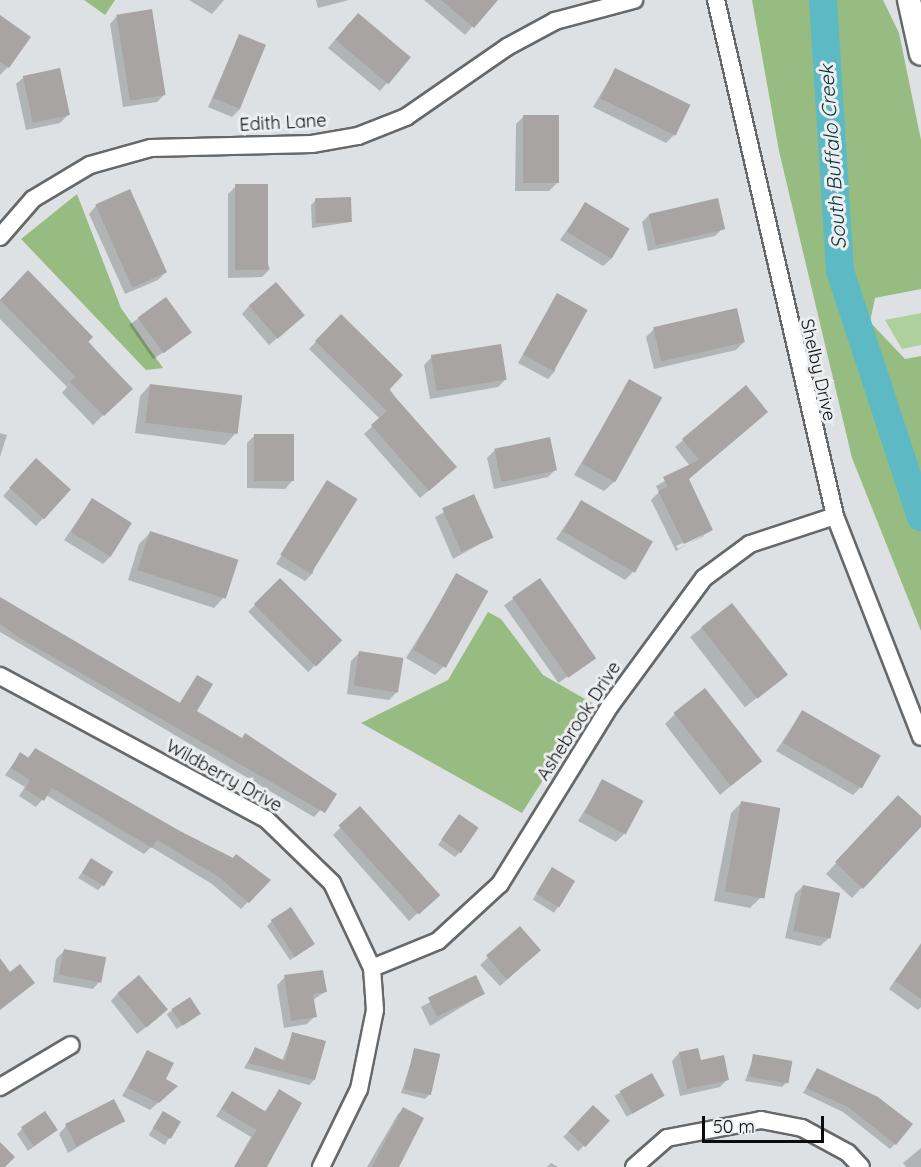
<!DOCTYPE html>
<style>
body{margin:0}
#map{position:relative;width:921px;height:1167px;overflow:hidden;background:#dee1e3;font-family:Quicksand,sans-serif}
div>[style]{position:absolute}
.green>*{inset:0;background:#aed09c}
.forest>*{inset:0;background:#97bc82}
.shadow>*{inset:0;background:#0003;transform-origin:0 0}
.river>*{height:28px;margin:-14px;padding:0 14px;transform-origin:14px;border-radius:14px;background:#5dbac5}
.building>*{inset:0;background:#a7a4a3;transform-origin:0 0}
.roads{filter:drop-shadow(2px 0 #666869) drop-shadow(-2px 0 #666869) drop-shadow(0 2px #666869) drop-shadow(0 -2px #666869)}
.minor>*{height:16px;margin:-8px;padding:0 8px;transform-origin:8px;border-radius:8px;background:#fff}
.secondary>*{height:22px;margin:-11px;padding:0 11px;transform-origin:11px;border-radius:11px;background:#fff}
span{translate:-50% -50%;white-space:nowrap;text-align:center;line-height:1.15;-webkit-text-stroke:6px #eceef0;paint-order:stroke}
.street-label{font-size:18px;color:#0b0c0d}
.water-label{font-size:20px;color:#043337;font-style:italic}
.scale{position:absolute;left:702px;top:1116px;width:122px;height:27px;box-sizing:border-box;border:3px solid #0b0c0d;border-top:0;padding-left:8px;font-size:18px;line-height:21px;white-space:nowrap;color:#0b0c0d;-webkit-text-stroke:4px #eceef0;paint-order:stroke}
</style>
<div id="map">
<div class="green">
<div style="clip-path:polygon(921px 313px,921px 345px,902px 349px,885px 320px)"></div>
</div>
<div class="forest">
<div style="clip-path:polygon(84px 0,115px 0,105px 15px)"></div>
<div style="clip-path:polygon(752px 0,883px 0,899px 33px,921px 140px,921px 289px,875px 298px,870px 322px,905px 359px,921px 356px,921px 631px,852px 458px,779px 151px)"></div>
<div style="clip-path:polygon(77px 194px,121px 308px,163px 368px,146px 370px,21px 239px)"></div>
<div style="clip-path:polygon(488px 612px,501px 619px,543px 675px,592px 703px,522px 813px,361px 723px,448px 680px)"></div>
</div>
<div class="shadow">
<div style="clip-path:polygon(189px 0,224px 0,212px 14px)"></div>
<div style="clip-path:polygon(316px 0,349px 0,318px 8px)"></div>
<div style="clip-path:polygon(424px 0,487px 0,492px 4px,465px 35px)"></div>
<div style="clip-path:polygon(117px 16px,165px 94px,157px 102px,123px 107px,110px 24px)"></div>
<div style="clip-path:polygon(0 17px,8px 67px,0 75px)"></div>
<div style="clip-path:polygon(350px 22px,387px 83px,380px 91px,328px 48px)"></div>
<div style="clip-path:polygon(239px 36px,240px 109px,232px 117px,208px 107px)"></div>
<div style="clip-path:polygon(615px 70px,674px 135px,666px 143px,593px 107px)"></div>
<div style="clip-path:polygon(24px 77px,68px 115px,60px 123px,26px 130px,16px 84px)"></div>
<div style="clip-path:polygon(524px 116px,557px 183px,549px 191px,515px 191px,516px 124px)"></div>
<div style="clip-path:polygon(236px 186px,270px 269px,262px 277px,228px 278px,228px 194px)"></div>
<div style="clip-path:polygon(316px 200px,350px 222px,312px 228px,311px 205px)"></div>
<div style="clip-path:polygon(585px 204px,611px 259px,603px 266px,560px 240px)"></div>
<div style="clip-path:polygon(96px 206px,166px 272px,158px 280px,125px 294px,89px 214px)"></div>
<div style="clip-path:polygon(650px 214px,723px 228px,715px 236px,648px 251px,642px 222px)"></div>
<div style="clip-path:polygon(28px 272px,130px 389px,93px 425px,62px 393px,67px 387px,0 319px,0 300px)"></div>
<div style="clip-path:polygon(557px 295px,555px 371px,548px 379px,518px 363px)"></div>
<div style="left:166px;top:299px;width:42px;height:45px;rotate:55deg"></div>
<div style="clip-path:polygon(249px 306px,295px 323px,269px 345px,242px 314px)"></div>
<div style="clip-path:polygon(341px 316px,447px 475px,420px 498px,364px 434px,380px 419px,309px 349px)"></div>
<div style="clip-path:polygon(654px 329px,744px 342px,736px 350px,654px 369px,646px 337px)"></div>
<div style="clip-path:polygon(432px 357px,506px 379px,498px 387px,430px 399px,424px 365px)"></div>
<div style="clip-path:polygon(630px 381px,615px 481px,604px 491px,574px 475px)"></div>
<div style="clip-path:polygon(150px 385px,235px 434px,225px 445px,135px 433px,140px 396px)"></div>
<div style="clip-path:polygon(evenodd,745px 387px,687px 480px,712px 530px,676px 551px,651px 500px,659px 492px,656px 486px,690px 466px,675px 447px,745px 387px,704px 533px,704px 536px,678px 549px,676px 546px,704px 533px)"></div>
<div style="clip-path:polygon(0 433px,7px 435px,0 457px)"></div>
<div style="clip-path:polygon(255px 435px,292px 481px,285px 489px,247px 488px,247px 443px)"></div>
<div style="clip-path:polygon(494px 451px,556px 469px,548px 477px,494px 489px,487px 458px)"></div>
<div style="clip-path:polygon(29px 468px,69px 490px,36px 526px,3px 496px)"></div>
<div style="clip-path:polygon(327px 482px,313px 573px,305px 581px,276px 564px)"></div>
<div style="clip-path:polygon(474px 496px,492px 537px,453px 559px,435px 517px)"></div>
<div style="clip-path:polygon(92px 500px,111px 556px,103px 564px,64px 540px)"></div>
<div style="clip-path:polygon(581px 502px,633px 572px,625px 580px,556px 539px)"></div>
<div style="clip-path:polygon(150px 533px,224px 597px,214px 608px,128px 580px,139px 544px)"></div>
<div style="clip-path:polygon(457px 575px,443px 667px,435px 675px,406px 658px)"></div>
<div style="left:280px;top:580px;width:85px;height:45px;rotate:45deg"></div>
<div style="left:540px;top:580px;width:95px;height:44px;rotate:55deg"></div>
<div style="clip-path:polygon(0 601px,179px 704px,197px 677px,195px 712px,335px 794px,314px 817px,0 632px)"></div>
<div style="left:731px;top:605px;width:89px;height:52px;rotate:52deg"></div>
<div style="clip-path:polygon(359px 653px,397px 692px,389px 700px,347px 694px,351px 661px)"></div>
<div style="clip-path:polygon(802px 712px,860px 788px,853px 795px,776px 751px)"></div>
<div style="clip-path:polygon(675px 714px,760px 761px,720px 795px,665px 724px)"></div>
<div style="clip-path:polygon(35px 750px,179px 833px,269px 880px,241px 909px,212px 884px,151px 847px,144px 854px,46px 795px,36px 807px,19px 796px,25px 787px,5px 775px,20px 754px,27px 758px)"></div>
<div style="clip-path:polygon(603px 781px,624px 834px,616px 842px,578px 821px)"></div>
<div style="clip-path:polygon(742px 802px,761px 897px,750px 908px,714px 901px,731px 813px)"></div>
<div style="clip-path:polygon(360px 808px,430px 902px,409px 921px,333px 835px)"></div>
<div style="clip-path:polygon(888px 808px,921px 818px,921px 825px,852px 898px,826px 874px)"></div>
<div style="clip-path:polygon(459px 816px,460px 852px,455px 857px,438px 845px)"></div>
<div style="clip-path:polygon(91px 860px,103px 885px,98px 890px,78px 878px)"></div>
<div style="left:552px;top:869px;width:25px;height:36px;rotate:32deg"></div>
<div style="clip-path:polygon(803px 886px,828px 939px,820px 946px,785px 938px,795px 894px)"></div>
<div style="clip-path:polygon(272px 921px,308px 948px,290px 960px,267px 926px)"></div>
<div style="clip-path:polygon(520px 928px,532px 957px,500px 986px,480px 965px)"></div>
<div style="clip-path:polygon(921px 943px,921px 1007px,918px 1010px,889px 989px)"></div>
<div style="clip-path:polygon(64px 951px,100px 981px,93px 989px,53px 982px,56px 959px)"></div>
<div style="clip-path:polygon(285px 977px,325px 992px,313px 1000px,315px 1016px,307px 1024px,284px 1028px,277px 985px)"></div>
<div style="clip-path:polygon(475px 977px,483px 994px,430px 1026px,421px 1007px)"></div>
<div style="clip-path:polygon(118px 993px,158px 1018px,137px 1034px,111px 1001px)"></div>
<div style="left:189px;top:999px;width:18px;height:27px;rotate:56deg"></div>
<div style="clip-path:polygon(293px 1033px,314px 1080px,309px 1085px,244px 1068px,255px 1049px,282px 1061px)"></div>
<div style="clip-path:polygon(415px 1050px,430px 1094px,425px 1099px,401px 1093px)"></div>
<div style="clip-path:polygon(147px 1052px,164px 1080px,176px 1086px,150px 1110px,122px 1096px)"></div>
<div style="clip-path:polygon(679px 1053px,699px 1062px,728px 1079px,720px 1087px,680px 1096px,672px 1061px)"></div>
<div style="clip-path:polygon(754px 1056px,787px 1082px,782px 1087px,745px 1081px)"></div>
<div style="clip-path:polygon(817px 1070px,895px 1144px,890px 1149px,843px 1112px,803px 1093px)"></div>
<div style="left:651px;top:1075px;width:24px;height:42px;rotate:60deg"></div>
<div style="clip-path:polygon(279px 1091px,262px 1167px,234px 1167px,251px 1137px,216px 1116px,232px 1093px,264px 1112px)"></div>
<div style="left:593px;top:1107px;width:21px;height:42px;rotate:45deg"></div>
<div style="clip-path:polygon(403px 1109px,394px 1167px,367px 1167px,398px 1114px)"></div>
<div style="left:163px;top:1112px;width:19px;height:27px;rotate:32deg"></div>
<div style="clip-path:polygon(123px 1120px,68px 1153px,59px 1134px,66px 1126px)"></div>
<div style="clip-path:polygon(22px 1129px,56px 1130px,28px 1151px,17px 1134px)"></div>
<div style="clip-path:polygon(921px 1148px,921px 1167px,906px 1167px,903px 1163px)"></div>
<div style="clip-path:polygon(551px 1163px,558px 1167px,547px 1167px)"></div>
</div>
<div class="river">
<div style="left:823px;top:0;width:272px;rotate:86.4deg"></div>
<div style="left:840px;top:271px;width:259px;rotate:71.8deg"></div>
</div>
<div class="building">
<div style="clip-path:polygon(441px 0,498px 0,474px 28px)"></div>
<div style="left:152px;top:9px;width:87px;height:36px;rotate:81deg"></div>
<div style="left:358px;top:13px;width:69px;height:35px;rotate:40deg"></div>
<div style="clip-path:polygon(0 15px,31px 37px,9px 68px,0 62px)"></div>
<div style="left:239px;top:34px;width:29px;height:69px;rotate:22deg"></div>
<div style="left:60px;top:68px;width:48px;height:38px;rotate:78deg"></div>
<div style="left:615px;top:68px;width:84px;height:34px;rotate:26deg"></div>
<div style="left:523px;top:115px;width:36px;height:68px"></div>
<div style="left:235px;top:184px;width:33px;height:86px"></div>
<div style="left:130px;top:189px;width:91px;height:38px;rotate:66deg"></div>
<div style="left:351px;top:197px;width:25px;height:36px;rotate:88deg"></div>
<div style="left:718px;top:198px;width:32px;height:71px;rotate:77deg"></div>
<div style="left:585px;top:202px;width:52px;height:35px;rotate:31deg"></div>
<div style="clip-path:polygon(28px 270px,93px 337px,88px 342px,133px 389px,104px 416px,70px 382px,76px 377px,0 300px)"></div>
<div style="left:276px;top:282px;width:44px;height:36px;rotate:49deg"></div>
<div style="left:557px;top:293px;width:35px;height:70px;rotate:29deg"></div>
<div style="left:166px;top:297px;width:44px;height:35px;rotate:54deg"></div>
<div style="left:737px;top:308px;width:35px;height:86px;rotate:77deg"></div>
<div style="clip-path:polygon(341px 314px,403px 375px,389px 390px,457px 467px,429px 491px,371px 425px,387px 411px,315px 341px)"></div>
<div style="left:501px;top:344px;width:36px;height:71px;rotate:81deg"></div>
<div style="left:629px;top:379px;width:38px;height:97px;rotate:29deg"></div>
<div style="left:150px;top:384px;width:93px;height:39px;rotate:7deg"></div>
<div style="clip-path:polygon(746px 385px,768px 412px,689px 479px,713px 530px,684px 544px,658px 491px,668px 487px,663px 477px,699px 460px,682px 439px)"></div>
<div style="left:254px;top:434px;width:40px;height:47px"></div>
<div style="left:550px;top:437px;width:34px;height:57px;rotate:78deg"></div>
<div style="left:36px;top:458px;width:47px;height:40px;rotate:42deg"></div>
<div style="left:327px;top:480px;width:36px;height:88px;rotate:32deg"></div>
<div style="left:474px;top:494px;width:48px;height:35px;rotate:66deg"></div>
<div style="left:92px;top:498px;width:47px;height:40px;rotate:32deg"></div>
<div style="left:581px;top:500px;width:83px;height:36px;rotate:30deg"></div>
<div style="left:150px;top:531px;width:93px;height:41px;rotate:18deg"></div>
<div style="left:456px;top:573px;width:37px;height:88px;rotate:29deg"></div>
<div style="left:280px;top:578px;width:88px;height:37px;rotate:45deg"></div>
<div style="left:540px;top:578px;width:98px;height:34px;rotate:55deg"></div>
<div style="clip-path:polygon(0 597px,180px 703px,197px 675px,213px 684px,197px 711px,242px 738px,245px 733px,337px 794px,325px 813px,18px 637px,0 624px)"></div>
<div style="left:732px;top:603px;width:91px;height:39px;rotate:52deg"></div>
<div style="left:359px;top:651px;width:45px;height:35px;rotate:9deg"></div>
<div style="left:705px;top:688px;width:93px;height:40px;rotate:52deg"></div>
<div style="left:802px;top:710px;width:91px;height:38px;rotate:30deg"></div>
<div style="clip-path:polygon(35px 748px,180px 831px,233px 858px,236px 854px,271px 880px,249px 903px,219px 877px,157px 840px,152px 848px,52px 788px,44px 801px,25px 789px,30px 780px,11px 768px,20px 752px,29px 758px)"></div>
<div style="left:602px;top:779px;width:47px;height:38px;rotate:28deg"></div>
<div style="clip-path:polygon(898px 795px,921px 816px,921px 827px,863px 889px,835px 862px)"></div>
<div style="left:741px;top:801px;width:40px;height:92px;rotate:10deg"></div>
<div style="left:360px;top:806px;width:120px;height:29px;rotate:48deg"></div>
<div style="left:459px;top:814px;width:24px;height:31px;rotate:35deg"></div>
<div style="left:91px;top:858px;width:26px;height:17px;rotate:32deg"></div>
<div style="left:552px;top:867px;width:27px;height:31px;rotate:31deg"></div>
<div style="left:803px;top:885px;width:38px;height:47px;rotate:12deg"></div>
<div style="left:291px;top:907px;width:44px;height:24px;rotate:57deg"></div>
<div style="left:520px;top:926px;width:32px;height:45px;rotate:49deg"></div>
<div style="clip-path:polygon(921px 944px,921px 999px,895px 981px)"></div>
<div style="left:64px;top:949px;width:43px;height:26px;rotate:11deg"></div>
<div style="clip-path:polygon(0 958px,10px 972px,20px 964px,35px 983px,0 1010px)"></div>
<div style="clip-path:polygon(323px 970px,327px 992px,313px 994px,317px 1017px,291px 1021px,284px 975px)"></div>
<div style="left:139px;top:975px;width:45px;height:28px;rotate:50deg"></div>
<div style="left:476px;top:975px;width:21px;height:53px;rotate:65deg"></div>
<div style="left:190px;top:997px;width:20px;height:22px;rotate:57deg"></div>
<div style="clip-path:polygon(292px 1032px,326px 1041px,315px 1080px,248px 1063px,255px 1047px,285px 1061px)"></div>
<div style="left:414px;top:1048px;width:27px;height:42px;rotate:13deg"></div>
<div style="clip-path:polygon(698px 1048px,701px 1060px,724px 1055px,729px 1080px,687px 1089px,679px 1052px)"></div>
<div style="clip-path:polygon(147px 1050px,174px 1063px,166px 1079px,178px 1086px,159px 1103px,128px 1088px)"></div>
<div style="left:753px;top:1054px;width:40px;height:23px;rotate:10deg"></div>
<div style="clip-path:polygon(817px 1068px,878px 1097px,913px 1124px,896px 1145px,848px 1107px,806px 1088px)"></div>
<div style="left:652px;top:1073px;width:26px;height:37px;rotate:61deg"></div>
<div style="clip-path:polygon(279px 1089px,302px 1103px,274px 1154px,267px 1167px,234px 1167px,257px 1130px,221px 1109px,232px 1091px,266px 1112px)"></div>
<div style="left:114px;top:1099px;width:25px;height:55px;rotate:63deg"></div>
<div style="left:593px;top:1105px;width:23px;height:36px;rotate:43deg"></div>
<div style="clip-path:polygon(403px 1107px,424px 1118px,399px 1167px,372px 1167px)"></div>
<div style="left:45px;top:1111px;width:23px;height:29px;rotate:56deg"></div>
<div style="left:163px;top:1111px;width:21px;height:20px;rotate:31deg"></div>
<div style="clip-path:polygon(0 1142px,15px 1157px,5px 1167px,0 1167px)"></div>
</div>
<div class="roads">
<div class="minor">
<div style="left:716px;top:0;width:530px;rotate:77.01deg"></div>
<div style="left:835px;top:516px;width:237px;rotate:68.7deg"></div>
<div style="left:0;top:237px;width:50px;rotate:-49deg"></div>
<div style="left:33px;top:199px;width:66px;rotate:-30.8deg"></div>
<div style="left:90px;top:165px;width:63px;rotate:-15.6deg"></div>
<div style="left:151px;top:148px;width:161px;rotate:-1.4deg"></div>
<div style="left:312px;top:144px;width:47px;rotate:-9.9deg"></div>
<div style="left:358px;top:136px;width:52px;rotate:-21.6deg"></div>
<div style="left:406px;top:117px;width:123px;rotate:-34.7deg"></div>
<div style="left:507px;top:47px;width:55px;rotate:-28.4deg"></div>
<div style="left:555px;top:21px;width:82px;rotate:-14.9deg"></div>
<div style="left:0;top:676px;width:302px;rotate:28.3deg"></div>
<div style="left:266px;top:819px;width:92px;rotate:44.1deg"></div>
<div style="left:332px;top:883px;width:94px;rotate:64.8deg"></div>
<div style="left:372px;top:968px;width:42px;rotate:85.9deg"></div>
<div style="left:375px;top:1010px;width:81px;rotate:101.4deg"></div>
<div style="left:359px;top:1089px;width:87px;rotate:116deg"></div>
<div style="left:372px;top:968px;width:71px;rotate:-22.2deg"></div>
<div style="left:438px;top:941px;width:84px;rotate:-42.6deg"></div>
<div style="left:500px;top:884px;width:209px;rotate:-58.3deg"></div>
<div style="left:610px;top:706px;width:159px;rotate:-53.7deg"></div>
<div style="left:704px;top:578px;width:57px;rotate:-36.5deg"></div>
<div style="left:750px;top:544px;width:89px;rotate:-18.2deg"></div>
<div style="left:0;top:1087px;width:82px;rotate:-30.6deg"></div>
<div style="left:634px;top:1167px;width:44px;rotate:-41.3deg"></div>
<div style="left:667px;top:1138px;width:96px;rotate:-10.8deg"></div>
<div style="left:761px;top:1120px;width:42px;rotate:11deg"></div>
<div style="left:802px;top:1128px;width:52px;rotate:28.5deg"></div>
<div style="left:848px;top:1153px;width:19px;rotate:47deg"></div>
</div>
<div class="secondary">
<div style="left:909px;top:0;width:55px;rotate:77.5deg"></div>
</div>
</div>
<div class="street-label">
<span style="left:283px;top:123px;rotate:-3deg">Edith Lane</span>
<span style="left:818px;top:370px;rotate:77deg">Shelby Drive</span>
<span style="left:579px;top:721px;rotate:-57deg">Ashebrook Drive</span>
<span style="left:224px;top:776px;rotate:29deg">Wildberry Drive</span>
</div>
<div class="water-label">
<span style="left:832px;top:157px;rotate:-94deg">South Buffalo Creek</span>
</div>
<div class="scale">50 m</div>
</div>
